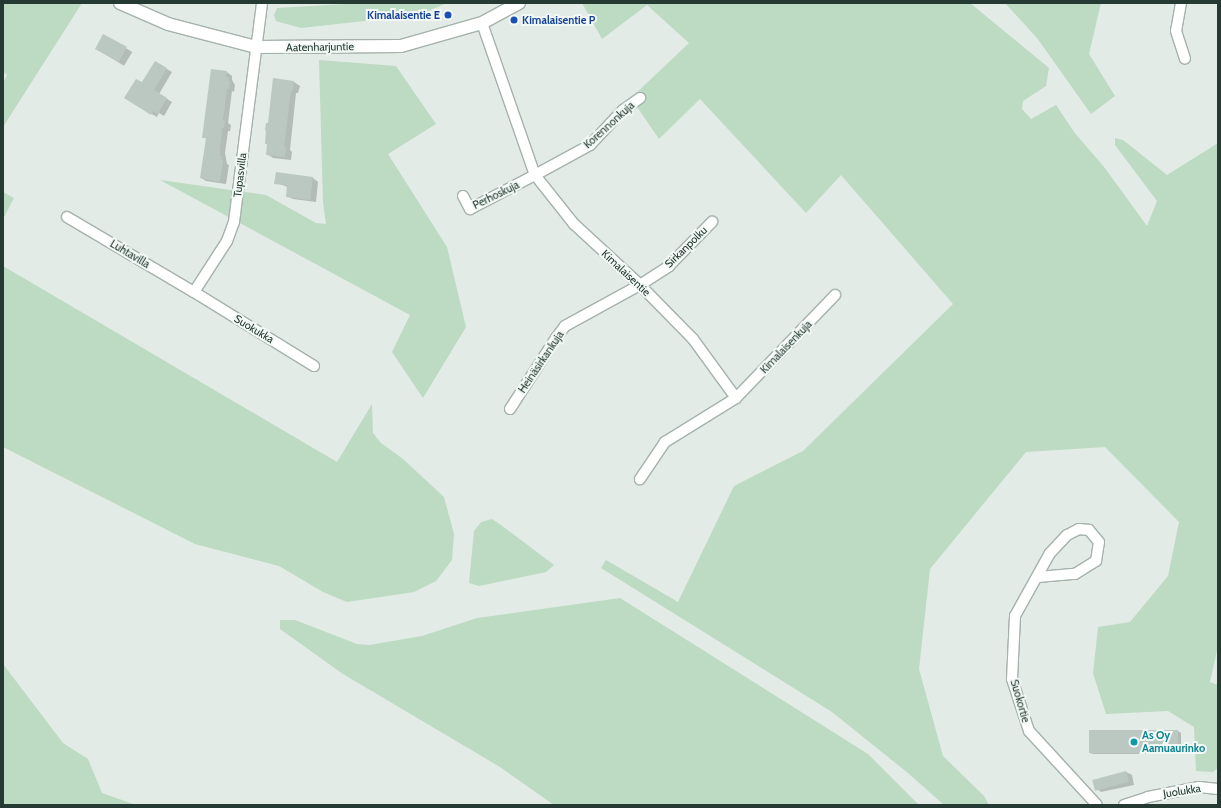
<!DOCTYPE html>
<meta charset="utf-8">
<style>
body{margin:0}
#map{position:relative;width:1221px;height:808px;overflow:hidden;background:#e2ebe6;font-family:Cabin,sans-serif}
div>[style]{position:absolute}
.green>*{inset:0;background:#bddac2}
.shadow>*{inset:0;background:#0003;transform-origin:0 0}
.building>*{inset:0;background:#bbc8c2;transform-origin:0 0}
.roads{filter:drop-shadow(1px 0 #a5b2ac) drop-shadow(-1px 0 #a5b2ac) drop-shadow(0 1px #a5b2ac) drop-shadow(0 -1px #a5b2ac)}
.street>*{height:10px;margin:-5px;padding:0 5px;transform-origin:5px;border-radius:5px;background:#fff}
.secondary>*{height:12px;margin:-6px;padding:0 6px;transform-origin:6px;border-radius:6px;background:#fff}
.dots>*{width:11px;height:11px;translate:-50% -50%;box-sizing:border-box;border:2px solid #f2f8f5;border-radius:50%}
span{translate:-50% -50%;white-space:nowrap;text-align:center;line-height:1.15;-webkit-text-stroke:4px #f2f8f5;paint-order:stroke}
.transit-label{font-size:11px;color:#164399;font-weight:700}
.right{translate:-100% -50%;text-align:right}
.left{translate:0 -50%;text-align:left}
.street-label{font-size:11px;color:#243a32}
.culture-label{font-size:11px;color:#0d838f;font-weight:700}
.frame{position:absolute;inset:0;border:4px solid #243a32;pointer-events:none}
</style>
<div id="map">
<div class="green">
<div style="clip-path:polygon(3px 3px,82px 3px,3px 127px,3px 83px,7px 75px,3px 72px)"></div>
<div style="clip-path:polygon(363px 3px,447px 3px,419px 15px,301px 28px,276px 21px,274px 15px,277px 8px)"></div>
<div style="clip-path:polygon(582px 3px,970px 3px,1049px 68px,1046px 86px,1023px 101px,1022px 109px,1031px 119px,1056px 105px,1074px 132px,1104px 167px,1147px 226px,1157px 201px,1115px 145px,1115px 138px,1123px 140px,1167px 175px,1218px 143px,1218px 646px,1210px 682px,1218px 685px,1218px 768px,1213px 772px,1196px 771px,1194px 727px,1168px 711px,1106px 714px,1093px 673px,1098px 627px,1130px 622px,1168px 576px,1179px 522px,1105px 447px,1026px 452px,930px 569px,919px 669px,943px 756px,984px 796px,989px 805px,944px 805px,908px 773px,832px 712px,601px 568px,606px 560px,678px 602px,734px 486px,803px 451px,953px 304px,841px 175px,806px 213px,700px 99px,659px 139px,631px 98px,689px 43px,647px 5px,602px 39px)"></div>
<div style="clip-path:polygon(1005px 3px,1101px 3px,1089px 54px,1115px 96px,1091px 114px,1037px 38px)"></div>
<div style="clip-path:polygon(319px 60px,396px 66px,436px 124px,388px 154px,447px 247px,466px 327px,423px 398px,392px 352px,410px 315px,160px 180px,266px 195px,316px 223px,326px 224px,323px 203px)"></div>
<div style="clip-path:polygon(3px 192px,14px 198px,3px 219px)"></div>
<div style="clip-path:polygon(3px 266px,337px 462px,372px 404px,373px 433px,381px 443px,403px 459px,444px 497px,454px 534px,452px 560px,436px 581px,414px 592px,347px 602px,323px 592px,279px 566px,195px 544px,3px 447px)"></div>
<div style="clip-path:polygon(492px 519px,501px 525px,554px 565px,546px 572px,479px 586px,469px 583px,474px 531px,481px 522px)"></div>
<div style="clip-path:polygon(620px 598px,868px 754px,919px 805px,554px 805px,500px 767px,343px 674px,280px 629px,280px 620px,295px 620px,357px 644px,369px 645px,422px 636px,477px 618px)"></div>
<div style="clip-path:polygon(3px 664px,63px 743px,88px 759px,102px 793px,136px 805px,3px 805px)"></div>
</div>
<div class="shadow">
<div style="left:104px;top:35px;width:33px;height:16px;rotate:31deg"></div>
<div style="clip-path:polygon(155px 62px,172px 72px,159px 94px,172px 102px,164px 116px,159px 113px,157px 117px,125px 98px,142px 84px)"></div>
<div style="clip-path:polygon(212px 70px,227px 72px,232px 76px,232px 80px,235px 85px,234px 92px,232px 91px,228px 123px,231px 125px,230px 131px,228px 131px,225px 153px,227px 164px,229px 165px,226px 184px,206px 181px,201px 178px,207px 139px,203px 137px)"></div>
<div style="clip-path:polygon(274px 79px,294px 82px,300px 86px,298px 93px,296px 93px,290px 150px,292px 152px,291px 160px,273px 158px,267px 154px)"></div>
<div style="clip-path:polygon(313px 178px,318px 182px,316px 202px,293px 199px,287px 196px,288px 187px,276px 183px)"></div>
<div style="clip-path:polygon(1178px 731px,1181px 733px,1181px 754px,1093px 754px,1090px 753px,1090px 732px)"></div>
<div style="clip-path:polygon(1126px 772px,1132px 775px,1134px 785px,1101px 792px,1096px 788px)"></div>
</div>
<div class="building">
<div style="left:103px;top:34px;width:27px;height:17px;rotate:28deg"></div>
<div style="clip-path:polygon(155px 61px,167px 68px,154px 90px,167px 98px,158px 114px,153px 111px,151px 115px,124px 98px,136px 79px,142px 82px)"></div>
<div style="clip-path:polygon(211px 69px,227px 71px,226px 77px,229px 77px,228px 81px,230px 81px,229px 89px,227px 89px,223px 120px,225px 121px,224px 128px,222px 128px,220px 149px,220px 156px,222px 156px,221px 160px,223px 160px,220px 182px,200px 178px,206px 138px,202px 138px)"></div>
<div style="clip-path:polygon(273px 78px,294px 81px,293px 91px,291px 90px,284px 147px,286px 147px,285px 157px,266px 155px,267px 144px,265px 144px,266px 131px,265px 130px,266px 123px,268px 123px)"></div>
<div style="clip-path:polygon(276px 172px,313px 177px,310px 200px,286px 197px,287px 185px,274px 184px)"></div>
<div style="left:1178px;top:730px;width:23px;height:89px;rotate:90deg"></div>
<div style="left:1126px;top:771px;width:11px;height:35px;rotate:75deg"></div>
</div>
<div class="roads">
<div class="street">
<div style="left:1181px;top:3px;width:28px;rotate:100deg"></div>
<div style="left:1176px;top:31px;width:29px;rotate:72deg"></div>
<div style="left:482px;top:23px;width:161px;rotate:70.8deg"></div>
<div style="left:535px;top:175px;width:63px;rotate:51.5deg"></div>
<div style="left:574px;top:224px;width:90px;rotate:42.7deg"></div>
<div style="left:640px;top:285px;width:76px;rotate:45.5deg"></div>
<div style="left:693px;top:339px;width:73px;rotate:53.9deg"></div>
<div style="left:736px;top:398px;width:84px;rotate:148.2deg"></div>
<div style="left:665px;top:442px;width:45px;rotate:124deg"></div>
<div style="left:463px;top:196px;width:15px;rotate:62deg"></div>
<div style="left:470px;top:209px;width:73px;rotate:-27.6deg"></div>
<div style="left:535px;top:175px;width:63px;rotate:-28.6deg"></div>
<div style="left:590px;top:145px;width:48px;rotate:-46.7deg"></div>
<div style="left:623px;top:110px;width:21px;rotate:-35deg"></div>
<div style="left:67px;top:217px;width:147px;rotate:30.6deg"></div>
<div style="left:194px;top:292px;width:141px;rotate:31.7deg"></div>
<div style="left:194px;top:292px;width:61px;rotate:-57.1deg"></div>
<div style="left:227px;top:241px;width:20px;rotate:-70deg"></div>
<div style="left:234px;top:222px;width:221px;rotate:-82.7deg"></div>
<div style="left:736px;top:398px;width:143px;rotate:-46.1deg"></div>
<div style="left:510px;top:409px;width:85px;rotate:-57.1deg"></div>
<div style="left:556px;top:338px;width:15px;rotate:-53deg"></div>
<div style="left:565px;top:326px;width:85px;rotate:-28.7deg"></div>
<div style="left:640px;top:285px;width:35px;rotate:-33deg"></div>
<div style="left:669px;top:266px;width:62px;rotate:-45.7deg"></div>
<div style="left:1038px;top:577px;width:37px;rotate:-5deg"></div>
<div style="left:1075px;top:574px;width:25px;rotate:-32deg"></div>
<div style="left:1096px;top:561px;width:19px;rotate:-81deg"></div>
<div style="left:1099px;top:542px;width:16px;rotate:-130deg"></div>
<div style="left:1089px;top:530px;width:10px;rotate:-174deg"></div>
<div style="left:1079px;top:529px;width:13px;rotate:153deg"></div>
<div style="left:1067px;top:535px;width:25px;rotate:133deg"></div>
<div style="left:1050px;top:553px;width:72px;rotate:119.1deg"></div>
<div style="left:1015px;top:616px;width:63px;rotate:92.7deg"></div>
<div style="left:1012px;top:679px;width:55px;rotate:71.9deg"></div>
<div style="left:1029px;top:731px;width:100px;rotate:47.4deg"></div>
<div style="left:1124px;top:805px;width:25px;rotate:-18deg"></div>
<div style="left:1148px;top:797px;width:52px;rotate:-11.1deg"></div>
<div style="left:1199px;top:787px;width:19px;rotate:6deg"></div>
</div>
<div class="secondary">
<div style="left:120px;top:3px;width:52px;rotate:23.6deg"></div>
<div style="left:168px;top:24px;width:91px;rotate:14.6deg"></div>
<div style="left:256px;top:47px;width:145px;rotate:-0.4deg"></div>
<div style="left:401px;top:46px;width:84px;rotate:-15.9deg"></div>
<div style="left:482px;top:23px;width:42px;rotate:-28.4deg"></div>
</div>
</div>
<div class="dots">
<div style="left:448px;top:15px;background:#1a4fb4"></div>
<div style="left:514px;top:20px;background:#1a4fb4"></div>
<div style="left:1134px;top:742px;background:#0f9aa8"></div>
</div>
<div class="transit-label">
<span class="right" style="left:440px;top:15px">Kimalaisentie E</span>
<span class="left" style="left:522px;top:20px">Kimalaisentie P</span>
</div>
<div class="street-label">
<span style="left:320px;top:47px;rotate:-1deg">Aatenharjuntie</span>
<span style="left:609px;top:125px;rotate:-42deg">Korennonkuja</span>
<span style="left:240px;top:175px;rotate:-83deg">Tupasvilla</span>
<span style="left:496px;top:195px;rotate:-26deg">Perhoskuja</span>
<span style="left:686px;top:247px;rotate:-44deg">Sirkanpolku</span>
<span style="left:130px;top:254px;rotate:31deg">Luhtavilla</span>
<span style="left:626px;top:273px;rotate:43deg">Kimalaisentie</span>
<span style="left:254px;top:329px;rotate:31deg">Suokukka</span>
<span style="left:786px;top:347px;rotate:-46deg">Kimalaisenkuja</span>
<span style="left:541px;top:362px;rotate:-56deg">Heinäsirkankuja</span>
<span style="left:1020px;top:701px;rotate:74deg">Suokortie</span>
<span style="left:1182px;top:791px;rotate:-9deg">Juolukka</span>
</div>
<div class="culture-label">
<span class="left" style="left:1142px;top:742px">As Oy<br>Aamuaurinko</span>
</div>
<div class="frame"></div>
</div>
